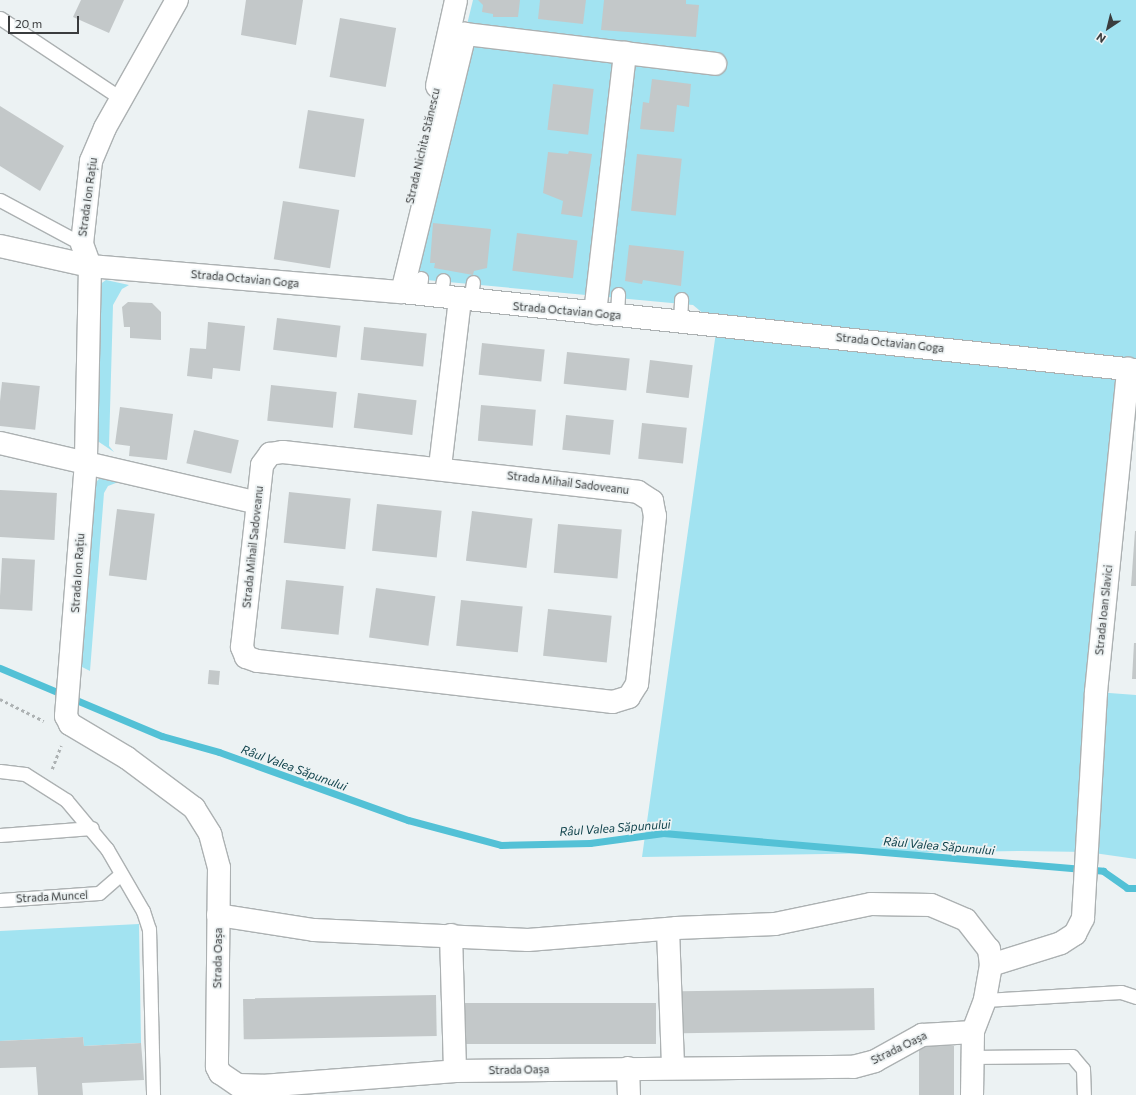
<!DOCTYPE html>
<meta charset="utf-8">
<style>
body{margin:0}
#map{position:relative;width:1136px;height:1095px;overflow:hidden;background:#ecf2f3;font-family:Commissioner,sans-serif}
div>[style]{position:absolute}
.green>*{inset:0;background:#a2e3f1}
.stream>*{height:7px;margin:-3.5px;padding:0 3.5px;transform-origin:3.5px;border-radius:3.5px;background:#53c1d6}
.building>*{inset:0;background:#c3c8c9;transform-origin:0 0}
.path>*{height:2.5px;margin-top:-1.25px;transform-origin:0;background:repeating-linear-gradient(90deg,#adb2b3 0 3px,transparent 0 6px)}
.roads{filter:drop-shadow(1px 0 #acb1b2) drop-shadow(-1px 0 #acb1b2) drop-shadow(0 1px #acb1b2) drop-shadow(0 -1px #acb1b2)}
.lane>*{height:13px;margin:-6.5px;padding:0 6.5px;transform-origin:6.5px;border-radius:6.5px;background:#fff}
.street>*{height:22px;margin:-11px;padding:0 11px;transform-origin:11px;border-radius:11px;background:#fff}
.secondary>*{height:22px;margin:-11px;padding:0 11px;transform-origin:11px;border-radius:11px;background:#fff}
span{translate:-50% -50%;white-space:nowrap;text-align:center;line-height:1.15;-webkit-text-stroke:3.5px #ecf2f3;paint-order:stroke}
.street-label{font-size:11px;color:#3a3c3d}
.water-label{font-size:12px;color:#11434c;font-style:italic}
.north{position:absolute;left:1088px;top:8px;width:40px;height:40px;-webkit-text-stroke:3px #ecf2f3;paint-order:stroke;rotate:215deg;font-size:11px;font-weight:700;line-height:16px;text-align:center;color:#3a3c3d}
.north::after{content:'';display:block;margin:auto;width:14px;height:18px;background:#3a3c3d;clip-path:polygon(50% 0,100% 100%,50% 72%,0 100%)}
.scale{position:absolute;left:8px;top:16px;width:71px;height:18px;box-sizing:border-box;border:2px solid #3a3c3d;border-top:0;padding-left:5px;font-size:12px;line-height:14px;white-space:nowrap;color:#3a3c3d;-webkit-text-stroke:3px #ecf2f3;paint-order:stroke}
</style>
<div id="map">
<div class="green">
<div style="clip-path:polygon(473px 0,1136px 0,1136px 370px,1096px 692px,1136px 695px,1136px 859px,1087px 852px,1021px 851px,642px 857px,717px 325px,693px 305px,405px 278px)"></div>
<div style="clip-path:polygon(106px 280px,129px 285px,122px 289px,113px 305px,109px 446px,114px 452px,96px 440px,99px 285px)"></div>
<div style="clip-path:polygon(108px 477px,121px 481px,108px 486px,104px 493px,90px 671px,80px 666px,92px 486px,99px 479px)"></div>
<div style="clip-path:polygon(139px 924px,141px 1043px,84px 1046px,83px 1037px,0 1041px,0 931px)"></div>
</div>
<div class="stream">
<div style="left:0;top:668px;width:176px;rotate:22.8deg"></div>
<div style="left:162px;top:736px;width:59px;rotate:15.7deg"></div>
<div style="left:219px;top:752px;width:201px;rotate:19.8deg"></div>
<div style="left:408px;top:820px;width:96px;rotate:15deg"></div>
<div style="left:501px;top:845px;width:89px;rotate:-1.3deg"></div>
<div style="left:590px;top:843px;width:74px;rotate:-7.8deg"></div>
<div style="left:663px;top:833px;width:442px;rotate:4.9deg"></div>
<div style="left:1103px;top:871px;width:29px;rotate:35deg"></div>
<div style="left:1127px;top:888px;width:9px"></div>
</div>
<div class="building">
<div style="clip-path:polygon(81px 0,124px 0,109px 33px,73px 17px)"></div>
<div style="clip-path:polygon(246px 0,303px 0,296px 45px,241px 35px)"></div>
<div style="clip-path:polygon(478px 0,520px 0,518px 17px,493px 17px,493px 14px,482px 12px,483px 5px)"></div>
<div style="clip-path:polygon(540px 0,586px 0,583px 24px,538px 19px)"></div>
<div style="clip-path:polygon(604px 0,686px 0,686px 4px,699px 5px,696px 37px,601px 30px)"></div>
<div style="left:340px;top:18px;width:57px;height:60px;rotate:10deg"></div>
<div style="clip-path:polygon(652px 79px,691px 84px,689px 107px,677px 105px,674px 132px,640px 129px,643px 102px,649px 103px)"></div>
<div style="left:553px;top:84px;width:41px;height:46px;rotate:7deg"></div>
<div style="clip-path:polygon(0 106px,64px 146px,40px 191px,0 166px)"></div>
<div style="left:308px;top:110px;width:57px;height:59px;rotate:9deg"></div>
<div style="clip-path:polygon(569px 151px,592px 154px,582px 217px,561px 214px,563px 201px,543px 193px,548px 152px,568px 154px)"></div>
<div style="left:637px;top:154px;width:45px;height:57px;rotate:6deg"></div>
<div style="left:283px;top:201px;width:57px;height:59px;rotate:9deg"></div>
<div style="clip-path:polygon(433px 223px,491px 229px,487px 268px,474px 271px,473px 275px,434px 268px,435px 263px,430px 263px)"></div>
<div style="left:517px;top:233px;width:61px;height:38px;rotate:7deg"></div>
<div style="clip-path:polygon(629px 245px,684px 251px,681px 286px,643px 280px,642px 284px,625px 281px)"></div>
<div style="clip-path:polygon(128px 302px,152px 303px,161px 312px,161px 340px,130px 338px,130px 327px,124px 327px,122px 307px)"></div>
<div style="left:277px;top:318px;width:64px;height:32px;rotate:7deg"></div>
<div style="clip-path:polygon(208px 322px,245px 326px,240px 371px,213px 368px,212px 379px,187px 376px,190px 348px,206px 349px)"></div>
<div style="left:364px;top:327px;width:63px;height:33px;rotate:6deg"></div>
<div style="left:482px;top:343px;width:63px;height:32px;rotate:6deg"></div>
<div style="left:567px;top:352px;width:63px;height:32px;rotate:6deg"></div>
<div style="left:650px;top:360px;width:43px;height:33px;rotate:7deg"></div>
<div style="left:2px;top:382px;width:38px;height:44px;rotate:6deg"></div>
<div style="left:271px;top:385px;width:66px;height:36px;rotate:6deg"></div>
<div style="left:358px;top:393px;width:59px;height:35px;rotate:7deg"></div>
<div style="left:481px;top:405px;width:55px;height:36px;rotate:5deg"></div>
<div style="clip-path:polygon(120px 407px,173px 414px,167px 460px,129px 456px,130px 446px,115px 444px)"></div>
<div style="left:566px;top:415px;width:48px;height:35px;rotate:6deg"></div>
<div style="left:642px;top:423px;width:45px;height:36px;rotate:6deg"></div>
<div style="left:194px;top:430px;width:46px;height:34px;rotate:13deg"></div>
<div style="left:0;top:490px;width:57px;height:47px;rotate:3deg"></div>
<div style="left:289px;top:492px;width:62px;height:51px;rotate:6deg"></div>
<div style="left:377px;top:504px;width:65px;height:47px;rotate:6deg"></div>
<div style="left:117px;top:509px;width:38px;height:67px;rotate:7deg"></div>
<div style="left:472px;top:511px;width:61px;height:50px;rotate:7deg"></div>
<div style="left:558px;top:524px;width:64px;height:49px;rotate:5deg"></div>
<div style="clip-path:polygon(1135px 531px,1136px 531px,1136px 586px,1131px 586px)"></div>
<div style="left:2px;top:558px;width:33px;height:51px;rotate:3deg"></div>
<div style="left:286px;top:580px;width:58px;height:49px;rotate:6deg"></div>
<div style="left:376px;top:588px;width:60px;height:50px;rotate:8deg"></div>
<div style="left:461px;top:600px;width:62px;height:46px;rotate:6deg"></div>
<div style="left:548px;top:609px;width:64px;height:47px;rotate:6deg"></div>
<div style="clip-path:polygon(1134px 643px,1136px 643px,1136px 679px,1132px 679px)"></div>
<div style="left:209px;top:670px;width:11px;height:14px;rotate:5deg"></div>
<div style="left:874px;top:988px;width:42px;height:193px;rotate:89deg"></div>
<div style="left:436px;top:995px;width:41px;height:193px;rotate:89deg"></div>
<div style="left:656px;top:1003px;width:41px;height:194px;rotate:90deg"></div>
<div style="clip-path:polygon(83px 1037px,84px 1046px,141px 1043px,144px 1080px,82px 1083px,83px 1095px,38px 1095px,36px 1067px,0 1068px,0 1041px)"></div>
<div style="left:919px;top:1046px;width:35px;height:49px"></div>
</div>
<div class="path">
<div style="left:0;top:699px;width:49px;rotate:26.6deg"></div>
<div style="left:52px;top:769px;width:25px;rotate:-69deg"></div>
</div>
<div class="roads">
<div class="lane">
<div style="left:0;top:18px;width:146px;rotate:33.6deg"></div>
<div style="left:0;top:200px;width:93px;rotate:28.2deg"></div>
<div style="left:419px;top:295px;width:17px;rotate:-83deg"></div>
<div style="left:440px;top:297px;width:17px;rotate:-80deg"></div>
<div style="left:470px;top:301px;width:19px;rotate:-81deg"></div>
<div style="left:617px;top:315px;width:21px;rotate:-87deg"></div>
<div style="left:680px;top:321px;width:22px;rotate:-87deg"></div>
<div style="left:0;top:771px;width:25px;rotate:7deg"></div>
<div style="left:25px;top:774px;width:49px;rotate:32.4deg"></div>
<div style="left:66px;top:800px;width:64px;rotate:50.1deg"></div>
<div style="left:107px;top:849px;width:72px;rotate:59.9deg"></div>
<div style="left:143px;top:911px;width:19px;rotate:72deg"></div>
<div style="left:149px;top:929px;width:166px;rotate:88.6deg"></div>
<div style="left:0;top:835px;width:92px;rotate:-4.4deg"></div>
<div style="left:0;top:900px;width:99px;rotate:-4deg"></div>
<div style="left:99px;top:893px;width:28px;rotate:-41deg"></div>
<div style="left:985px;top:1000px;width:136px;rotate:-3.4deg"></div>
<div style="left:1121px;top:992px;width:16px;rotate:18deg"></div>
<div style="left:970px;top:1057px;width:102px;rotate:-0.6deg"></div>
<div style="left:1072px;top:1056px;width:17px;rotate:50deg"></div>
<div style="left:1083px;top:1069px;width:26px;rotate:88deg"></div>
</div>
<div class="street">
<div style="left:177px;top:0;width:147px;rotate:119.4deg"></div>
<div style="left:105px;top:128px;width:36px;rotate:113deg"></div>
<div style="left:91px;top:161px;width:83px;rotate:96.2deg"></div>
<div style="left:82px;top:244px;width:23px;rotate:70deg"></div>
<div style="left:90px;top:266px;width:196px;rotate:91.2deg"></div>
<div style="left:86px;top:462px;width:255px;rotate:94.5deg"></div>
<div style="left:66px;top:716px;width:9px;rotate:63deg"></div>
<div style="left:70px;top:724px;width:66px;rotate:30.8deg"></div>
<div style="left:127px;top:758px;width:84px;rotate:36.7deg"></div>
<div style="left:194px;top:808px;width:31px;rotate:58deg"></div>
<div style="left:210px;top:834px;width:35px;rotate:75deg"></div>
<div style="left:219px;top:868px;width:199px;rotate:90.6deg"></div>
<div style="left:217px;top:1067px;width:7px;rotate:63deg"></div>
<div style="left:220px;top:1073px;width:22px;rotate:34deg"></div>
<div style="left:238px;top:1085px;width:24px;rotate:2deg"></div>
<div style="left:262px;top:1086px;width:194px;rotate:-4.4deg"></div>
<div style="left:455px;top:1071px;width:398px;rotate:-0.6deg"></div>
<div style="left:853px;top:1067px;width:23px;rotate:-15deg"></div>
<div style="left:875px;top:1061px;width:54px;rotate:-29deg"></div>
<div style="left:922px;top:1035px;width:51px;rotate:-3.4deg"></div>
<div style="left:437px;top:86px;width:88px;rotate:-77.5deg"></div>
<div style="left:402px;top:292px;width:266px;rotate:-76.3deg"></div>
<div style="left:465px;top:34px;width:252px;rotate:6.8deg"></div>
<div style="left:595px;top:313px;width:262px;rotate:-83.4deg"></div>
<div style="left:0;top:443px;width:264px;rotate:13.1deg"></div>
<div style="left:283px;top:452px;width:357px;rotate:6.4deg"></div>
<div style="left:638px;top:492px;width:17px;rotate:33deg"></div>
<div style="left:652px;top:501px;width:15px;rotate:79deg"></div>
<div style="left:655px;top:516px;width:169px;rotate:96.1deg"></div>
<div style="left:637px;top:684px;width:15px;rotate:122deg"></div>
<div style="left:629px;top:697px;width:17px;rotate:163deg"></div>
<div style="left:613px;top:702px;width:358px;rotate:-173.4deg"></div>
<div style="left:257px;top:661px;width:12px;rotate:-160deg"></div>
<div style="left:246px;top:657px;width:11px;rotate:-112deg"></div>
<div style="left:242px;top:647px;width:183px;rotate:-83.7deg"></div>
<div style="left:262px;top:465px;width:14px;rotate:-54deg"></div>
<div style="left:270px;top:454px;width:13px;rotate:-9deg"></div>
<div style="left:440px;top:467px;width:168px;rotate:-83.2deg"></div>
<div style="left:218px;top:915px;width:97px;rotate:8.9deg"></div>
<div style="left:314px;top:930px;width:214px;rotate:2.7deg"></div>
<div style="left:528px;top:940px;width:148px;rotate:-4.6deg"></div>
<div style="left:676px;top:928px;width:99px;rotate:-2.3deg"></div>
<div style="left:775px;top:924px;width:98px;rotate:-11.8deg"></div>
<div style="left:871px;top:904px;width:60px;rotate:1deg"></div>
<div style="left:931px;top:905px;width:38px;rotate:23deg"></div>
<div style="left:966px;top:920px;width:37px;rotate:52deg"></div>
<div style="left:989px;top:949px;width:16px;rotate:83deg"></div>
<div style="left:991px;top:965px;width:36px;rotate:100deg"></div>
<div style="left:985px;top:1000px;width:34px;rotate:111deg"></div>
<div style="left:973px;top:1032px;width:63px;rotate:90.9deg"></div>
<div style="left:668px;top:929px;width:138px;rotate:87.9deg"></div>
<div style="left:451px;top:935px;width:136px;rotate:88.3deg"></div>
<div style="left:991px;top:965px;width:73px;rotate:-17.4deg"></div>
<div style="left:1061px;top:943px;width:17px;rotate:-33deg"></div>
<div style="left:1075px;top:934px;width:18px;rotate:-63deg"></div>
<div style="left:1083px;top:918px;width:226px;rotate:-86.7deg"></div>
<div style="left:1096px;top:692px;width:325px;rotate:-84.3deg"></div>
<div style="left:628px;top:1068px;width:27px;rotate:88deg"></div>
</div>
<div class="secondary">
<div style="left:0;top:246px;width:92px;rotate:12.5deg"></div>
<div style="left:90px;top:266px;width:313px;rotate:4.8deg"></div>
<div style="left:402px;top:292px;width:738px;rotate:6.07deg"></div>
</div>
</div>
<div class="street-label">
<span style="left:423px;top:146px;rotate:-77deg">Strada Nichita Stănescu</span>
<span style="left:88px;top:197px;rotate:-82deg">Strada Ion Rațiu</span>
<span style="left:245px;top:279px;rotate:5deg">Strada Octavian Goga</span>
<span style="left:567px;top:311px;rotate:5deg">Strada Octavian Goga</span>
<span style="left:890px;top:343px;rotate:6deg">Strada Octavian Goga</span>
<span style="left:568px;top:483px;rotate:7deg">Strada Mihail Sadoveanu</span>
<span style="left:253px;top:547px;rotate:-84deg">Strada Mihail Sadoveanu</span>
<span style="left:78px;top:573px;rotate:-86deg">Strada Ion Rațiu</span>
<span style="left:1104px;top:610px;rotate:-84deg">Strada Ioan Slavici</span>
<span style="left:52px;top:897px;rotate:-3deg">Strada Muncel</span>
<span style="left:218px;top:958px;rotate:-89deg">Strada Oașa</span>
<span style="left:899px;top:1048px;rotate:-26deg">Strada Oașa</span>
<span style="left:519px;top:1070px;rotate:-1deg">Strada Oașa</span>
</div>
<div class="water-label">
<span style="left:294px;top:768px;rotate:20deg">Râul Valea Săpunului</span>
<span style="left:615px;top:828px;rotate:-4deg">Râul Valea Săpunului</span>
<span style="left:939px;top:846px;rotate:5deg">Râul Valea Săpunului</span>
</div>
<div class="north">N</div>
<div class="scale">20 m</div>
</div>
